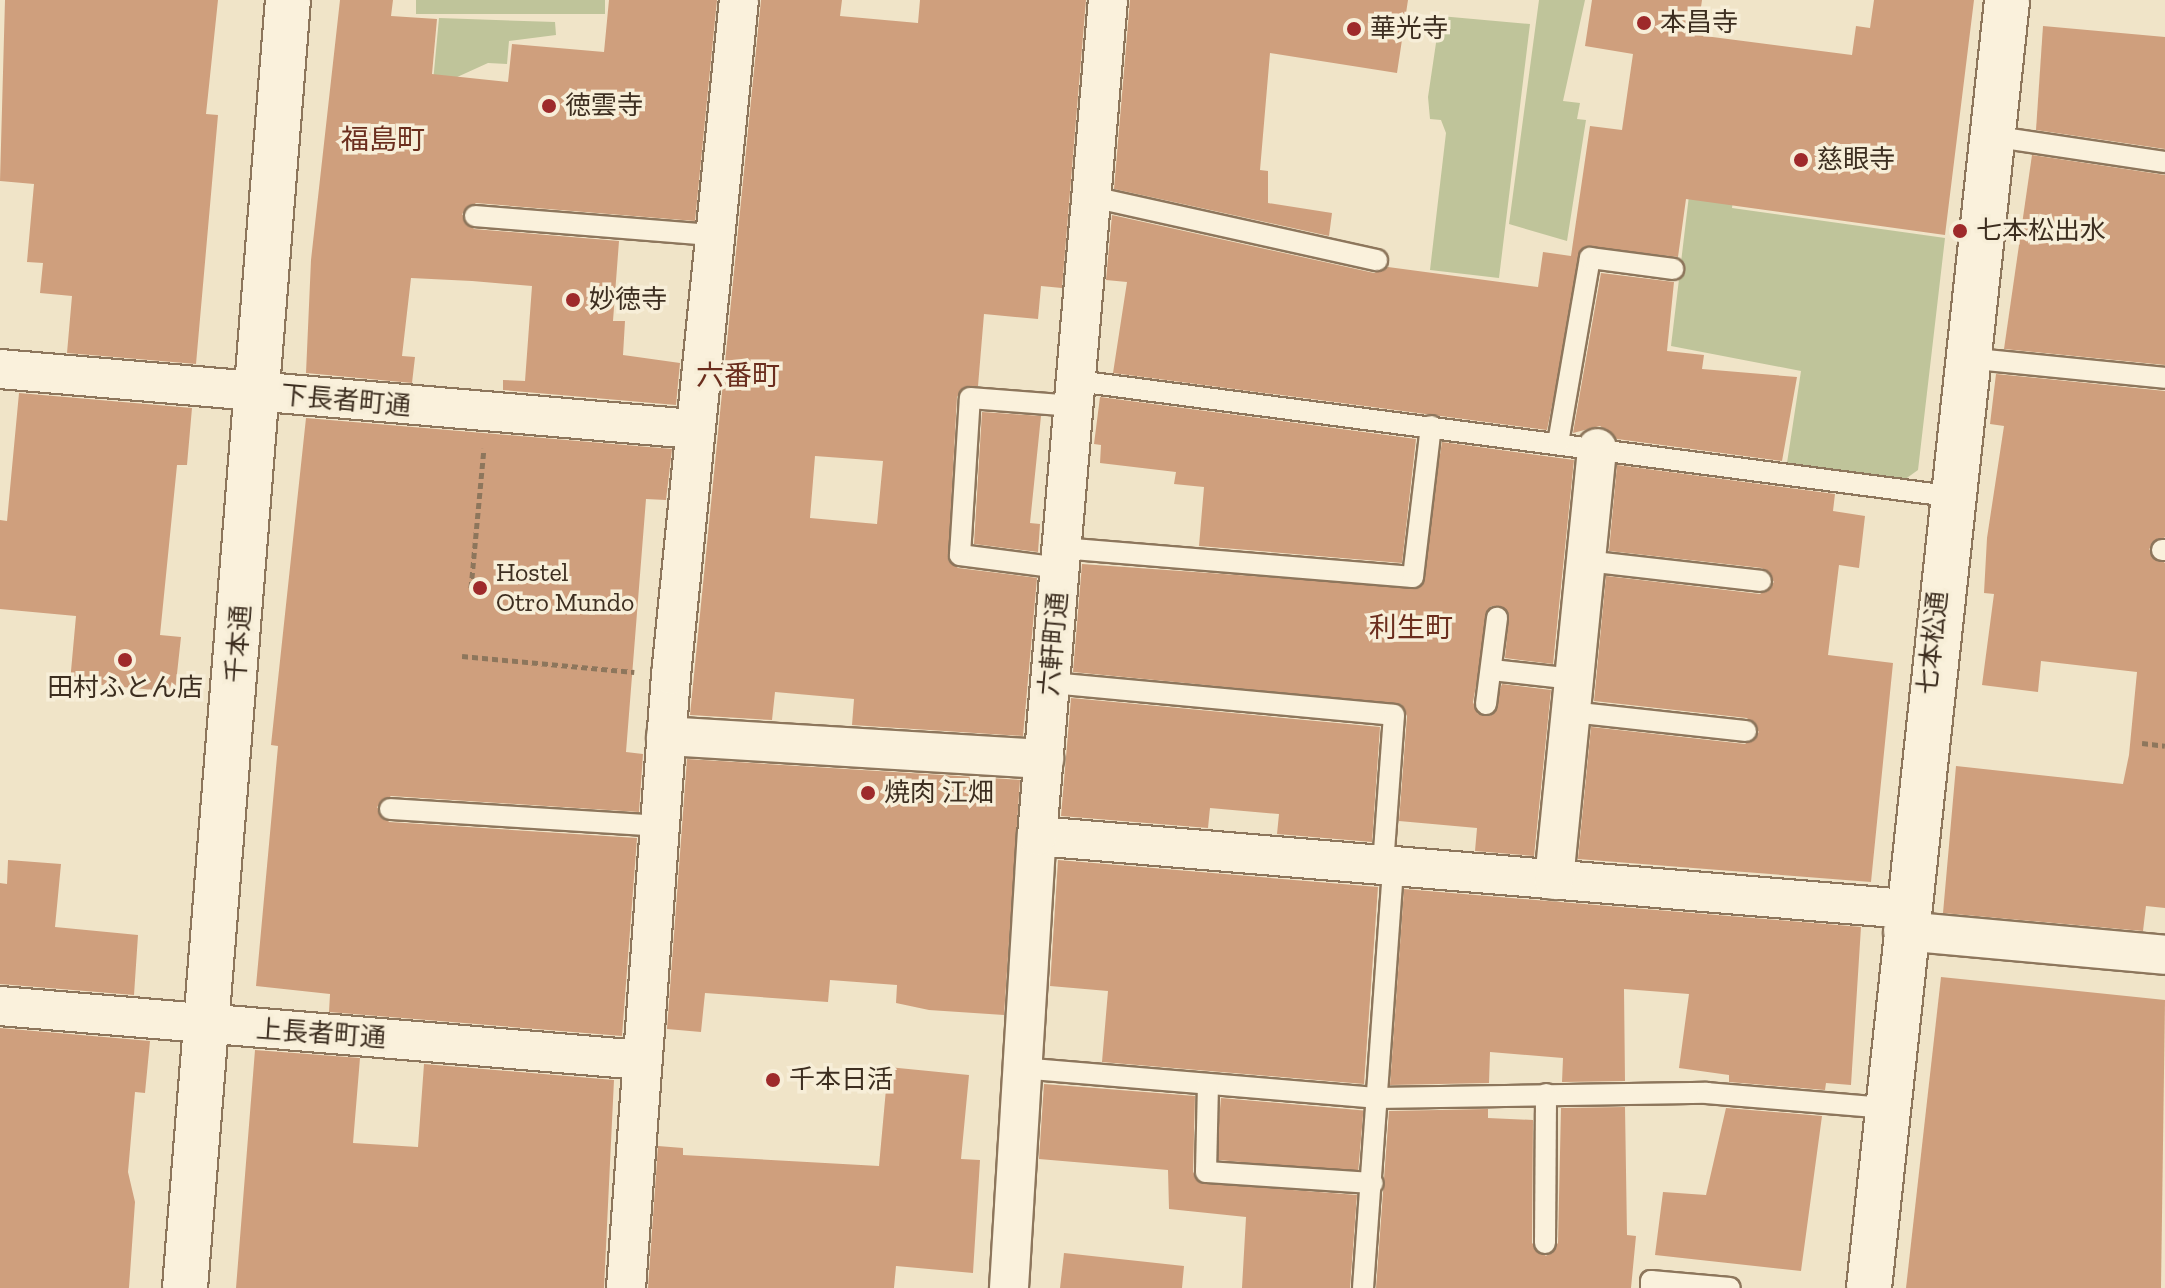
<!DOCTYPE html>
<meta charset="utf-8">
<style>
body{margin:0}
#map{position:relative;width:2165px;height:1288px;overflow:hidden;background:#f0e4c8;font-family:"Zilla Slab","Noto Sans JP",serif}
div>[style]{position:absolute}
.cemetery>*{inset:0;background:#bfc49a;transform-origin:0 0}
.building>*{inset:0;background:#cf9f7d;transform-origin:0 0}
.path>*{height:5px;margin-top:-2.5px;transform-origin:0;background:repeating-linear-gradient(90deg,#8d765c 0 6px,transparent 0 10px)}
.roads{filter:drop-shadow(2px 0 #8d765c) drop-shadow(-2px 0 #8d765c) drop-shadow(0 2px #8d765c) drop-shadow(0 -2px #8d765c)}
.service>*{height:20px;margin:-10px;padding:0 10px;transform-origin:10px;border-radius:10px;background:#faf1dc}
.minor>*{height:38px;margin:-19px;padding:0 19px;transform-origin:19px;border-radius:19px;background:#faf1dc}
.tertiary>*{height:44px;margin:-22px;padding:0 22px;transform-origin:22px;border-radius:22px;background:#faf1dc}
.dots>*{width:22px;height:22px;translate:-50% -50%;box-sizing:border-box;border:4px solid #f7eed8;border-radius:50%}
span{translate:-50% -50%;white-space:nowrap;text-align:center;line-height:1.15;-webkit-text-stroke:7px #f7eed8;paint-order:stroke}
.poi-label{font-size:26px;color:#3d2e20}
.left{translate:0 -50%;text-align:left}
.street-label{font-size:26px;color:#3d2e20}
.neighbourhood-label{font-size:28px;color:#6b2e1e}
</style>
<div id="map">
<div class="cemetery">
<div style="left:416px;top:0;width:189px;height:14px"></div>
<div style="clip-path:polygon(1539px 0,1585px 0,1563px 101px,1580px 103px,1577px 119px,1586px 120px,1567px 241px,1509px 224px)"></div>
<div style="clip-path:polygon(1440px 16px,1530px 24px,1499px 278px,1430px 270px,1446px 133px,1441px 120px,1430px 119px,1428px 97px)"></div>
<div style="clip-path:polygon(439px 18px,555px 22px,556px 35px,509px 41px,507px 64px,488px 63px,455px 78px,424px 178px)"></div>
<div style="clip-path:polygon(1696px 137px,1740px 143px,1732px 208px,1945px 238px,1918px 470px,1904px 480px,1787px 463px,1801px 371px,1671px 346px)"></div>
</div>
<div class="building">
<div style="clip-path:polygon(5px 0,218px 0,206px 114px,218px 115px,196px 364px,67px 353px,72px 296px,40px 293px,43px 263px,27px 262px,34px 184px,0 181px)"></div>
<div style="clip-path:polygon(340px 0,393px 0,391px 16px,437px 19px,432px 74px,508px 82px,512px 44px,604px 52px,609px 0,717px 0,695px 221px,476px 203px,462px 214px,474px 229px,619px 241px,613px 321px,625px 321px,623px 355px,680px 363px,676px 405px,503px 390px,503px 380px,525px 381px,532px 286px,472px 281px,411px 278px,402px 356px,415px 357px,412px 383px,306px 373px,311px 260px)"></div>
<div style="clip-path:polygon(evenodd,761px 0,842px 0,840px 16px,918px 23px,920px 0,1086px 0,1062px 288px,1041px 286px,1038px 319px,984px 314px,978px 386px,964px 387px,957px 397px,948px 560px,958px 568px,1037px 578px,1023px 736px,852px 725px,854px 699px,775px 692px,772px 720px,690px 715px,761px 0,815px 456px,883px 461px,877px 524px,810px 518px,815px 456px)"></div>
<div style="clip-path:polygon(1130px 0,1408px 0,1397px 73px,1270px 53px,1260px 170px,1268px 171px,1268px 203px,1332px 213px,1329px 236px,1114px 189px)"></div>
<div style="clip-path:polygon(1592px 0,1702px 0,1697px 35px,1852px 55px,1856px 26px,1870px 28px,1874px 0,1974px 0,1945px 235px,1686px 199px,1678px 257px,1585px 246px,1547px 430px,1113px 373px,1127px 282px,1106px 280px,1112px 215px,1374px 273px,1388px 267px,1538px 287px,1543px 252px,1571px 256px,1590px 126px,1622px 130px,1633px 54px,1585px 46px)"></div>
<div style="clip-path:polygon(2043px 26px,2165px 37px,2165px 149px,2036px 130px)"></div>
<div style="clip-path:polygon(2032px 155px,2165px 175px,2165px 365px,2004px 349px)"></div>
<div style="clip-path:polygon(1601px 273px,1674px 282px,1667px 351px,1704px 355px,1702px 369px,1797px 377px,1782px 461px,1617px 439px,1600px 426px,1573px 433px)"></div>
<div style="clip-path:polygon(1996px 374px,2165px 391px,2165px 537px,2149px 549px,2165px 563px,2165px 908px,2146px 906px,2143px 931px,1943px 913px,1956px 766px,2123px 784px,2129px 755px,2137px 672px,2041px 661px,2038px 692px,1982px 685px,1994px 594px,1984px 593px,1987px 538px,2004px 426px,1990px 424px)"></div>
<div style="clip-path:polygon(19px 393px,192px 408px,187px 465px,177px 465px,160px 635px,181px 637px,175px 692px,70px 682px,76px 616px,0 609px,0 520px,7px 521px)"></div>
<div style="clip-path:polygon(1100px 397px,1416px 439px,1402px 563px,1199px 546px,1204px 487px,1174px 484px,1176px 472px,1100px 463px,1101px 445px,1094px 444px)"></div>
<div style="clip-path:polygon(982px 412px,1041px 416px,1030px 523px,1040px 524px,1038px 552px,974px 544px)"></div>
<div style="clip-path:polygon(306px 418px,672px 449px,666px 500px,646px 499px,626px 752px,643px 754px,639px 812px,391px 796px,377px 807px,389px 822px,637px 838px,622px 1036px,329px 1012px,330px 994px,256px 986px,278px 746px,271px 745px)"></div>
<div style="clip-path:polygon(1442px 442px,1574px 460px,1553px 664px,1505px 658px,1509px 614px,1491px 606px,1473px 702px,1478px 714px,1490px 716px,1502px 684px,1551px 690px,1534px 856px,1475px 851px,1477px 828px,1399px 821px,1407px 716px,1401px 704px,1073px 672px,1082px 564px,1419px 588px)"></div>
<div style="clip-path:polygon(1617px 465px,1835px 494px,1833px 511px,1865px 516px,1859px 568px,1839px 565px,1828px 655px,1893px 663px,1871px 882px,1578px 859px,1591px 727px,1745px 744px,1759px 732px,1747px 718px,1594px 701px,1606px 576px,1760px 594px,1774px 582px,1762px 568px,1609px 551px)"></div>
<div style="clip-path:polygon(1071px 698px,1380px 727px,1372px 842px,1277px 834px,1279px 814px,1210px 808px,1208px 828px,1061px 816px)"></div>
<div style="clip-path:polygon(687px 759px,1020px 780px,1004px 1015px,929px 1010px,896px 1003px,897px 985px,830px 980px,828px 1002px,705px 993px,701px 1032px,667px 1029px)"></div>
<div style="clip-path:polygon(8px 860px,61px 864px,55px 927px,138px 935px,134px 995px,0 984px,0 883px,7px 884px)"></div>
<div style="clip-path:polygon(1058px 860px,1378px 887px,1364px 1084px,1102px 1062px,1108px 991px,1050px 986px)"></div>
<div style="clip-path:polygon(1404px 889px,1861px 927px,1851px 1085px,1826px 1083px,1825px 1090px,1729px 1082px,1729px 1075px,1679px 1068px,1689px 994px,1624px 989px,1625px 1081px,1562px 1082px,1563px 1058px,1490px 1052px,1489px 1083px,1390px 1085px)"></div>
<div style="clip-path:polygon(1941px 977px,2165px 1000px,2161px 1288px,1906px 1288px)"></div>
<div style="clip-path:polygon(0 1028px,150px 1041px,145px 1093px,135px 1092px,128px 1172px,135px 1202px,129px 1288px,0 1288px)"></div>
<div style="clip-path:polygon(255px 1050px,360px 1058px,353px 1143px,418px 1147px,424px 1064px,614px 1080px,604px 1288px,236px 1288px)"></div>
<div style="clip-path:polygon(888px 1067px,969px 1075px,961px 1159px,980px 1160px,973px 1273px,896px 1266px,894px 1288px,648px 1288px,658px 1146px,683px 1148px,683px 1155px,879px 1166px)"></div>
<div style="clip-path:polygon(1044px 1084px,1195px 1096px,1193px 1172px,1200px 1183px,1357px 1195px,1350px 1288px,1242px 1288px,1246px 1217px,1169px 1209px,1168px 1170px,1039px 1159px)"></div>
<div style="left:1221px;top:1098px;width:143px;height:62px;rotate:5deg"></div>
<div style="clip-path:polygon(1625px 1107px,1627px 1235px,1636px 1236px,1631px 1288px,1376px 1288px,1389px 1111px,1488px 1109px,1488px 1118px,1533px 1120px,1532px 1243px,1546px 1256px,1558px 1243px,1561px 1108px)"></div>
<div style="clip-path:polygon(1726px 1108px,1822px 1116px,1801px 1271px,1655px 1255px,1663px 1192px,1706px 1195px)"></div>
<div style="clip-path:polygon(1064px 1253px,1184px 1266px,1182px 1288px,1060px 1288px)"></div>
</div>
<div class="path">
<div style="left:471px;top:588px;width:140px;rotate:-84.7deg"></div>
<div style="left:462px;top:656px;width:173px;rotate:5.3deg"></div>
<div style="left:2142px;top:743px;width:23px;rotate:7deg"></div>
</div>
<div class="roads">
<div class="service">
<div style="left:1991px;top:136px;width:176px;rotate:8.5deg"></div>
<div style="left:1092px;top:197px;width:292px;rotate:12.5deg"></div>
<div style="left:475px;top:216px;width:236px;rotate:4.6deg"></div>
<div style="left:1966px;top:358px;width:200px;rotate:5.7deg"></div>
<div style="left:1077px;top:381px;width:879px;rotate:7.52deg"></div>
<div style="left:1558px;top:443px;width:188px;rotate:-80.2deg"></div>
<div style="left:1590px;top:258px;width:84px;rotate:7.5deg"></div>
<div style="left:1061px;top:548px;width:353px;rotate:4.7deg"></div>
<div style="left:1413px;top:577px;width:152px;rotate:-83.2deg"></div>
<div style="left:2162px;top:550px;width:3px"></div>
<div style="left:1586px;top:561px;width:176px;rotate:6.5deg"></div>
<div style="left:1060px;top:568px;width:101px;rotate:-172.6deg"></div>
<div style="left:960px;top:555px;width:157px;rotate:-86.4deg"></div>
<div style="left:970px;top:398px;width:104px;rotate:4.4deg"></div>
<div style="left:1492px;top:670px;width:82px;rotate:6.3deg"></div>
<div style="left:1051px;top:683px;width:344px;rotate:5.3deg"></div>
<div style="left:1394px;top:715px;width:150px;rotate:94.2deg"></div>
<div style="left:1486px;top:704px;width:87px;rotate:-82.7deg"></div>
<div style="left:1571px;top:712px;width:176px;rotate:6.2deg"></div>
<div style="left:390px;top:809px;width:270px;rotate:3.6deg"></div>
<div style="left:1020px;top:1068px;width:357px;rotate:4.8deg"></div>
<div style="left:1376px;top:1098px;width:331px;rotate:-0.9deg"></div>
<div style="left:1707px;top:1093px;width:180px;rotate:4.8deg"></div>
<div style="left:1208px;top:1084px;width:88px;rotate:91.3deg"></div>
<div style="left:1206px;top:1172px;width:167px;rotate:3.8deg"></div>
<div style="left:1545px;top:1243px;width:149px;rotate:-89.6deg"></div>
<div style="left:1363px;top:1288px;width:424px;rotate:-85.9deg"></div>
<div style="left:1651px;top:1288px;width:7px;rotate:-90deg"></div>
<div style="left:1651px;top:1281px;width:79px;rotate:5.1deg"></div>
</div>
<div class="minor">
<div style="left:0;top:369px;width:696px;rotate:4.95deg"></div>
<div style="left:666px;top:736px;width:379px;rotate:3.5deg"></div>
<div style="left:1037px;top:836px;width:872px;rotate:4.8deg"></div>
<div style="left:1554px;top:880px;width:434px;rotate:-84.3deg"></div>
<div style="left:1903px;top:931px;width:263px;rotate:5.2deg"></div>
<div style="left:0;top:1006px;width:644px;rotate:4.81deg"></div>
<div style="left:626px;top:1288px;width:615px;rotate:-85.8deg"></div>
<div style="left:671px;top:675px;width:678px;rotate:-84.25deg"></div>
<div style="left:1009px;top:1288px;width:453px;rotate:-86.5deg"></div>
<div style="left:1037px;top:836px;width:839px;rotate:-85.15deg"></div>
</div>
<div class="tertiary">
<div style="left:185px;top:1288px;width:1292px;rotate:-85.43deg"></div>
<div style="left:1869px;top:1288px;width:1295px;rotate:-83.88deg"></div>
</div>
</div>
<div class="dots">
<div style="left:1644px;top:23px;background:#9e2a2b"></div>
<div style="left:1354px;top:29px;background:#9e2a2b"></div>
<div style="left:549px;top:106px;background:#9e2a2b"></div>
<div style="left:1801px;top:160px;background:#9e2a2b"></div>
<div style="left:1960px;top:231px;background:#9e2a2b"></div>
<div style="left:573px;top:300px;background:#9e2a2b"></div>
<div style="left:480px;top:588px;background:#9e2a2b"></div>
<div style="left:125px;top:660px;background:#9e2a2b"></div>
<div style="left:868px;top:793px;background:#9e2a2b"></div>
<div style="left:773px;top:1080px;background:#9e2a2b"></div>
</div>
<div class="poi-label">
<span class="left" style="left:1660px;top:23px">本昌寺</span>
<span class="left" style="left:1370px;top:29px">華光寺</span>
<span class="left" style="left:565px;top:106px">徳雲寺</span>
<span class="left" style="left:1817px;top:160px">慈眼寺</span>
<span class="left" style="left:1976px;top:231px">七本松出水</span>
<span class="left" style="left:589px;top:300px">妙徳寺</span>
<span class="left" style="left:496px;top:588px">Hostel<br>Otro Mundo</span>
<span style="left:125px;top:688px">田村ふとん店</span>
<span class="left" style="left:884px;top:793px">焼肉 江畑</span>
<span class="left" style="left:789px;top:1080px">千本日活</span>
</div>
<div class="street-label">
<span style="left:346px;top:401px;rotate:5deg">下長者町通</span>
<span style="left:1933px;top:643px;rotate:-84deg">七本松通</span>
<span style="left:239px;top:644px;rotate:-86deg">千本通</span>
<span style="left:1054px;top:644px;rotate:-85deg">六軒町通</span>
<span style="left:321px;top:1034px;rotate:4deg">上長者町通</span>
</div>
<div class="neighbourhood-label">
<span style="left:383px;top:140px">福島町</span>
<span style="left:738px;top:376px">六番町</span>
<span style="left:1411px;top:628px">利生町</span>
</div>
</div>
